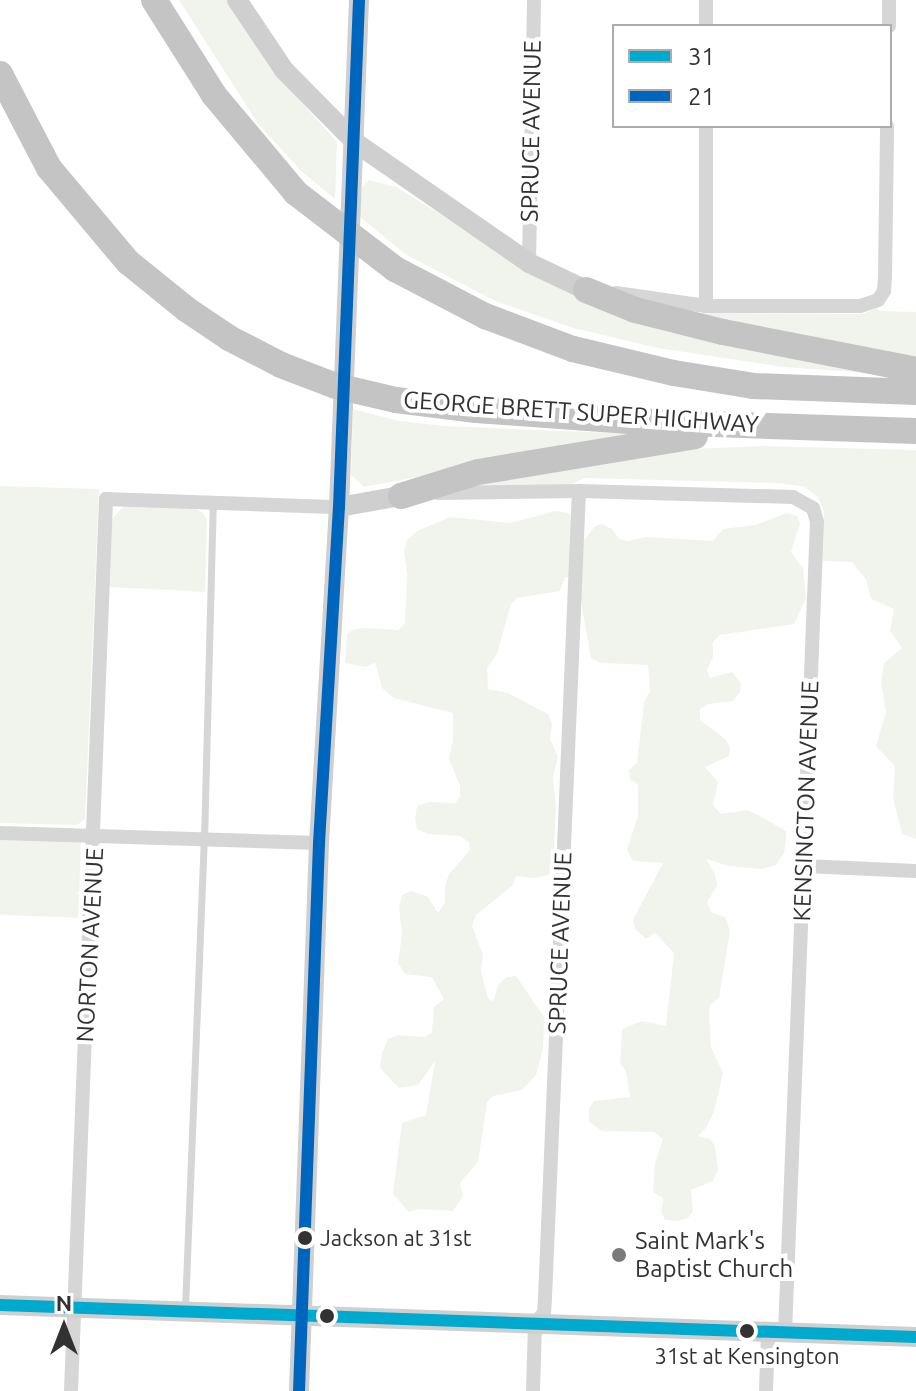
<!DOCTYPE html>
<style>
body{margin:0}
#map{position:relative;width:916px;height:1391px;overflow:hidden;background:#fff;font-family:Ubuntu,sans-serif}
div>[style]{position:absolute}
.green>*{inset:0;background:#f1f4ed;transform-origin:0 0}
.lane>*{height:7px;margin:-3.5px;padding:0 3.5px;transform-origin:3.5px;border-radius:3.5px;background:#d6d6d6}
.street>*{height:14px;margin:-7px;padding:0 7px;transform-origin:7px;border-radius:7px;background:#d6d6d6}
.secondary>*{height:20px;margin:-10px;padding:0 10px;transform-origin:10px;border-radius:10px;background:#cfcfcf}
.highway>*{height:26px;margin:-13px;padding:0 13px;transform-origin:13px;border-radius:13px;background:#c4c4c4}
.bus-1>*{height:12px;margin:-6px;padding:0 6px;transform-origin:6px;border-radius:6px;background:#00a9ce}
.bus-2>*{height:12px;margin:-6px;padding:0 6px;transform-origin:6px;border-radius:6px;background:#0065bd}
.dots>*{width:22px;height:22px;translate:-50% -50%;box-sizing:border-box;border:4px solid #fff;border-radius:50%}
span{translate:-50% -50%;white-space:nowrap;text-align:center;line-height:1.15;-webkit-text-stroke:8px #fff;paint-order:stroke}
.bus-label{font-size:22px;color:#323232}
.left{translate:0 -50%;text-align:left}
.street-label{font-size:24px;color:#323232}
.poi-label{font-size:24px;color:#323232}
.legend{position:absolute;left:612px;top:24px;width:280px;height:104px;box-sizing:border-box;background:#fff;border:2px solid #adadad;margin:0;padding:10px 14px;list-style:none;font-size:24px;color:#323232}
.legend li{display:flex;align-items:center;gap:16px;height:40px}
.legend b{width:40px;border:2px solid #adadad}
.north{position:absolute;left:24px;top:1287px;width:80px;height:80px;-webkit-text-stroke:6px #fff;paint-order:stroke;rotate:0deg;font-size:22px;font-weight:700;line-height:32px;text-align:center;color:#323232}
.north::after{content:'';display:block;margin:auto;width:28px;height:36px;background:#323232;clip-path:polygon(50% 0,100% 100%,50% 72%,0 100%)}
</style>
<div id="map">
<div class="green">
<div style="clip-path:polygon(179px 0,227px 0,277px 75px,337px 142px,335px 199px,301px 171px,259px 125px)"></div>
<div style="clip-path:polygon(369px 180px,396px 187px,568px 293px,630px 318px,898px 375px,783px 367px,658px 348px,573px 328px,495px 301px,405px 254px,360px 217px,362px 187px)"></div>
<div style="clip-path:polygon(877px 308px,880px 311px,916px 312px,916px 358px,693px 313px,863px 314px)"></div>
<div style="clip-path:polygon(353px 409px,399px 421px,444px 426px,663px 435px,558px 450px,364px 487px,351px 475px)"></div>
<div style="clip-path:polygon(762px 446px,916px 450px,916px 839px,902px 834px,893px 798px,895px 766px,876px 746px,886px 712px,881px 683px,884px 663px,902px 648px,890px 631px,894px 609px,871px 599px,866px 579px,852px 562px,823px 561px,824px 511px,818px 497px,805px 487px,778px 483px,585px 478px,570px 485px,457px 487px,667px 450px)"></div>
<div style="clip-path:polygon(0 486px,99px 489px,85px 819px,77px 825px,0 823px)"></div>
<div style="clip-path:polygon(135px 504px,195px 509px,203px 513px,207px 520px,205px 592px,109px 587px,112px 519px,123px 507px)"></div>
<div style="clip-path:polygon(555px 511px,569px 513px,582px 543px,595px 526px,602px 524px,612px 529px,619px 539px,628px 541px,647px 537px,713px 541px,723px 529px,755px 525px,787px 513px,797px 516px,800px 524px,791px 552px,803px 568px,806px 598px,794px 624px,720px 635px,713px 642px,713px 657px,707px 670px,710px 678px,732px 672px,741px 683px,740px 692px,733px 701px,709px 704px,700px 709px,700px 720px,725px 739px,730px 747px,729px 756px,705px 767px,718px 782px,713px 805px,721px 814px,747px 810px,758px 815px,786px 831px,786px 841px,784px 853px,776px 865px,762px 869px,729px 866px,706px 859px,715px 874px,717px 886px,707px 902px,711px 912px,725px 917px,730px 931px,719px 998px,710px 1005px,709px 1016px,711px 1047px,723px 1073px,714px 1112px,706px 1128px,698px 1136px,710px 1139px,715px 1146px,718px 1170px,713px 1181px,691px 1190px,693px 1211px,688px 1218px,678px 1221px,665px 1220px,661px 1212px,663px 1198px,653px 1192px,655px 1163px,663px 1139px,654px 1132px,602px 1131px,589px 1122px,589px 1109px,594px 1101px,630px 1097px,626px 1071px,620px 1063px,622px 1029px,642px 1021px,666px 1026px,674px 953px,655px 933px,646px 939px,635px 929px,633px 920px,663px 863px,633px 861px,627px 850px,638px 816px,638px 785px,630px 779px,629px 770px,637px 763px,644px 703px,650px 691px,648px 665px,601px 663px,591px 658px,581px 602px,581px 571px,565px 578px,560px 591px,517px 598px,511px 604px,497px 654px,487px 668px,488px 689px,508px 693px,548px 714px,552px 725px,550px 739px,558px 757px,553px 777px,556px 807px,553px 868px,548px 875px,534px 878px,516px 876px,513px 885px,476px 915px,472px 926px,483px 955px,481px 971px,488px 998px,493px 1002px,498px 985px,507px 977px,516px 976px,544px 1017px,543px 1049px,536px 1075px,522px 1090px,493px 1096px,487px 1102px,478px 1162px,460px 1183px,463px 1196px,453px 1211px,419px 1209px,409px 1212px,393px 1194px,402px 1123px,426px 1115px,435px 1061px,418px 1085px,399px 1088px,380px 1068px,382px 1053px,388px 1039px,398px 1035px,424px 1037px,432px 1033px,434px 1007px,444px 999px,432px 977px,405px 974px,398px 963px,402px 934px,399px 907px,402px 895px,411px 891px,428px 897px,438px 913px,445px 902px,445px 886px,449px 874px,470px 850px,469px 842px,460px 836px,428px 834px,417px 829px,415px 819px,417px 806px,429px 802px,455px 803px,460px 797px,460px 786px,449px 759px,453px 741px,453px 713px,394px 698px,382px 688px,375px 662px,366px 667px,345px 663px,347px 634px,354px 629px,366px 628px,398px 630px,405px 623px,407px 574px,404px 552px,407px 540px,417px 531px,450px 517px,510px 523px)"></div>
<div style="left:0;top:838px;width:81px;height:77px;rotate:2deg"></div>
</div>
<div class="lane">
<div style="left:185px;top:1308px;width:468px;rotate:-87.7deg"></div>
<div style="left:204px;top:840px;width:337px;rotate:-88.5deg"></div>
</div>
<div class="street">
<div style="left:706px;top:26px;width:26px;rotate:-90deg"></div>
<div style="left:889px;top:26px;width:26px;rotate:-90deg"></div>
<div style="left:529px;top:263px;width:263px;rotate:-88.9deg"></div>
<div style="left:616px;top:293px;width:91px;rotate:8.2deg"></div>
<div style="left:706px;top:306px;width:154px"></div>
<div style="left:860px;top:306px;width:19px;rotate:-18deg"></div>
<div style="left:878px;top:300px;width:11px;rotate:-56deg"></div>
<div style="left:884px;top:291px;width:14px;rotate:-86deg"></div>
<div style="left:885px;top:277px;width:151px;rotate:-89.2deg"></div>
<div style="left:706px;top:306px;width:180px;rotate:-90deg"></div>
<div style="left:438px;top:493px;width:141px;rotate:-0.8deg"></div>
<div style="left:579px;top:491px;width:214px;rotate:1.6deg"></div>
<div style="left:793px;top:497px;width:23px;rotate:29deg"></div>
<div style="left:813px;top:508px;width:15px;rotate:74deg"></div>
<div style="left:817px;top:522px;width:811px;rotate:92.26deg"></div>
<div style="left:0;top:833px;width:319px;rotate:1.8deg"></div>
<div style="left:804px;top:866px;width:112px;rotate:2.6deg"></div>
<div style="left:71px;top:1391px;width:893px;rotate:-87.75deg"></div>
<div style="left:106px;top:499px;width:233px;rotate:2deg"></div>
<div style="left:533px;top:1391px;width:68px;rotate:-88.3deg"></div>
<div style="left:535px;top:1323px;width:13px;rotate:-48deg"></div>
<div style="left:544px;top:1313px;width:15px;rotate:-86deg"></div>
<div style="left:545px;top:1298px;width:808px;rotate:-87.59deg"></div>
<div style="left:766px;top:1391px;width:59px;rotate:-88.1deg"></div>
</div>
<div class="secondary">
<div style="left:237px;top:0;width:84px;rotate:56.1deg"></div>
<div style="left:284px;top:70px;width:103px;rotate:45.4deg"></div>
<div style="left:356px;top:143px;width:211px;rotate:34.7deg"></div>
<div style="left:529px;top:263px;width:63px;rotate:25.3deg"></div>
<div style="left:339px;top:507px;width:63px;rotate:-10.1deg"></div>
<div style="left:0;top:1305px;width:917px;rotate:2deg"></div>
<div style="left:299px;top:1391px;width:548px;rotate:-87.91deg"></div>
<div style="left:319px;top:843px;width:337px;rotate:-86.6deg"></div>
<div style="left:339px;top:507px;width:507px;rotate:-87.74deg"></div>
</div>
<div class="highway">
<div style="left:154px;top:0;width:112px;rotate:57.7deg"></div>
<div style="left:214px;top:95px;width:128px;rotate:50.1deg"></div>
<div style="left:296px;top:193px;width:125px;rotate:37.5deg"></div>
<div style="left:395px;top:269px;width:102px;rotate:27.6deg"></div>
<div style="left:485px;top:316px;width:94px;rotate:20.6deg"></div>
<div style="left:573px;top:349px;width:104px;rotate:13.4deg"></div>
<div style="left:674px;top:373px;width:80px;rotate:9.3deg"></div>
<div style="left:753px;top:386px;width:163px;rotate:2.1deg"></div>
<div style="left:0;top:74px;width:106px;rotate:62.5deg"></div>
<div style="left:49px;top:168px;width:123px;rotate:50deg"></div>
<div style="left:128px;top:262px;width:75px;rotate:39deg"></div>
<div style="left:186px;top:309px;width:52px;rotate:34deg"></div>
<div style="left:229px;top:338px;width:59px;rotate:27.4deg"></div>
<div style="left:281px;top:365px;width:59px;rotate:20.9deg"></div>
<div style="left:336px;top:386px;width:62px;rotate:13.1deg"></div>
<div style="left:396px;top:400px;width:81px;rotate:7.1deg"></div>
<div style="left:476px;top:410px;width:153px;rotate:4.1deg"></div>
<div style="left:629px;top:421px;width:287px;rotate:2deg"></div>
<div style="left:586px;top:290px;width:53px;rotate:22.2deg"></div>
<div style="left:635px;top:310px;width:91px;rotate:14deg"></div>
<div style="left:723px;top:332px;width:197px;rotate:11.1deg"></div>
<div style="left:401px;top:496px;width:81px;rotate:-17.3deg"></div>
<div style="left:478px;top:472px;width:220px;rotate:-9.4deg"></div>
</div>
<div class="bus-1">
<div style="left:0;top:1305px;width:917px;rotate:2deg"></div>
</div>
<div class="bus-2">
<div style="left:299px;top:1391px;width:548px;rotate:-87.91deg"></div>
<div style="left:319px;top:843px;width:337px;rotate:-86.6deg"></div>
<div style="left:339px;top:507px;width:507px;rotate:-87.74deg"></div>
</div>
<div class="dots">
<div style="left:305px;top:1238px;background:#323232"></div>
<div style="left:619px;top:1255px;background:#7a7a7a"></div>
<div style="left:327px;top:1316px;background:#323232"></div>
<div style="left:747px;top:1331px;background:#323232"></div>
</div>
<div class="bus-label">
<span class="left" style="left:320px;top:1238px">Jackson at 31st</span>
<span style="left:747px;top:1356px">31st at Kensington</span>
</div>
<div class="street-label">
<span style="left:531px;top:131px;rotate:-89deg">SPRUCE AVENUE</span>
<span style="left:581px;top:412px;rotate:4deg">GEORGE BRETT SUPER HIGHWAY</span>
<span style="left:806px;top:801px;rotate:-88deg">KENSINGTON AVENUE</span>
<span style="left:560px;top:943px;rotate:-88deg">SPRUCE AVENUE</span>
<span style="left:90px;top:945px;rotate:-87deg">NORTON AVENUE</span>
</div>
<div class="poi-label">
<span class="left" style="left:635px;top:1255px">Saint Mark's<br>Baptist Church</span>
</div>
<ul class="legend">
<li><b style="height:10px;background:#00a9ce"></b>31</li>
<li><b style="height:10px;background:#0065bd"></b>21</li>
</ul>
<div class="north">N</div>
</div>
